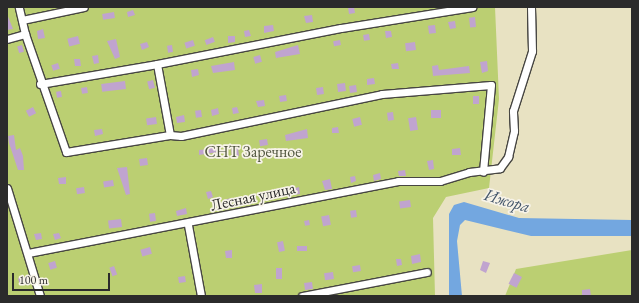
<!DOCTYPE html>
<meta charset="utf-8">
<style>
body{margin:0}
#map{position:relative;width:639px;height:303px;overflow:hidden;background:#e8e2c2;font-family:"EB Garamond",serif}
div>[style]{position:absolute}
.green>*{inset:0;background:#bbcf72}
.water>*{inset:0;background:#73a7e0}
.building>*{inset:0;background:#c0a4cf;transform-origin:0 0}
.roads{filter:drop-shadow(1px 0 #474642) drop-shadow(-1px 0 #474642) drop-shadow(0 1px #474642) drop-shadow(0 -1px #474642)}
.minor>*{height:7px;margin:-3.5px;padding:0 3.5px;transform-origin:3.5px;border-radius:3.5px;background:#fff}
span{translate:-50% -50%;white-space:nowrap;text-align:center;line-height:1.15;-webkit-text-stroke:3.5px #f7f3e8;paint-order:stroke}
.park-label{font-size:16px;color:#4f543d}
.street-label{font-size:16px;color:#2b2b2b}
.water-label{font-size:17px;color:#44566a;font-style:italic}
.frame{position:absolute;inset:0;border:8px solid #2b2b2b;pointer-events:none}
.scale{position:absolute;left:12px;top:273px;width:98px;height:18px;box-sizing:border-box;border:2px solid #2b2b2b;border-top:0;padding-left:5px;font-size:12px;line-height:14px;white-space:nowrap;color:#2b2b2b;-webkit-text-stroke:3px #f7f3e8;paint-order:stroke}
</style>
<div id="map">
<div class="green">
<div style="clip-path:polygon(7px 7px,495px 7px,499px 99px,489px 188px,446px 197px,433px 218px,435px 296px,7px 296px)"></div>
<div style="clip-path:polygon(632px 250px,632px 296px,505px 296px,516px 269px)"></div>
</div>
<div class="water">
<div style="clip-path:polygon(464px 202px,519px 218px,632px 220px,632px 236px,531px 236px,465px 220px,460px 225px,457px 241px,462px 296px,449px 296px,449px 214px,454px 205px)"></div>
</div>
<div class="building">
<div style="clip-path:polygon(348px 7px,354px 7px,355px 13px,349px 14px)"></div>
<div style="clip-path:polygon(133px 10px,135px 15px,128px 17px,127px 12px)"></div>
<div style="left:114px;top:12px;width:6px;height:12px;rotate:81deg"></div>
<div style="clip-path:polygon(7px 14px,13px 29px,7px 30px)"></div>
<div style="clip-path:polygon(312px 15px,313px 22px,306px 23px,304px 16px)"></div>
<div style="left:475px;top:17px;width:10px;height:6px;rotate:84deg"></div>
<div style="clip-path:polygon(455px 21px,456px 28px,450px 29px,448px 22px)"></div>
<div style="clip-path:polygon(273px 25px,274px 31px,264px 33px,264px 26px)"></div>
<div style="left:435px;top:25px;width:8px;height:7px;rotate:83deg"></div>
<div style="clip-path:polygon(43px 29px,45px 38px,38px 39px,37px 31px)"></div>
<div style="clip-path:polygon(249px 30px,251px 36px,245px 37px,244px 31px)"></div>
<div style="clip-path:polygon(385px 31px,391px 31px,392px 37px,386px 38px)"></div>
<div style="left:369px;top:34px;width:6px;height:6px;rotate:81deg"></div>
<div style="left:78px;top:36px;width:8px;height:11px;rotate:76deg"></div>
<div style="clip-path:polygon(228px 36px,235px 36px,235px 42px,228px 43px)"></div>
<div style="left:213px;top:37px;width:5px;height:9px;rotate:68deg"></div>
<div style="clip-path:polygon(116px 39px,120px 57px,115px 59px,107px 41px)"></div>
<div style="left:193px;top:40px;width:6px;height:9px;rotate:72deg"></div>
<div style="left:340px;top:40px;width:5px;height:7px;rotate:79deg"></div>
<div style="clip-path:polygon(147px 42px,149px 47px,142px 50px,140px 44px)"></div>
<div style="left:415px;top:42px;width:8px;height:10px;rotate:83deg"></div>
<div style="left:22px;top:45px;width:7px;height:5px;rotate:74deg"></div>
<div style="left:172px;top:45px;width:7px;height:5px;rotate:82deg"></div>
<div style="clip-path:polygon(298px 45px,300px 54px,276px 58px,275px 52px)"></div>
<div style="clip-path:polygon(98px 55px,99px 63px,94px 64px,92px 56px)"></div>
<div style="left:260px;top:55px;width:7px;height:7px;rotate:74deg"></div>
<div style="clip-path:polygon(74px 59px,80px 59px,81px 66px,75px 66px)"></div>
<div style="clip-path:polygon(487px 61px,488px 71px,482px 73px,480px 62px)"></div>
<div style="clip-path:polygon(234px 62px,235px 70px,213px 73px,211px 66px)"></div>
<div style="left:58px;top:63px;width:6px;height:7px;rotate:72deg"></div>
<div style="clip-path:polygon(398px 63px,399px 69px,392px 69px,391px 64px)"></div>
<div style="clip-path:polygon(438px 65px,439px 70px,469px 66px,470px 73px,433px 76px,432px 66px)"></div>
<div style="clip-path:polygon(198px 69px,199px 75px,192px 77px,191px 70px)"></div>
<div style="clip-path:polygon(374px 78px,375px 84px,367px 85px,367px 79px)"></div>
<div style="left:153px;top:80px;width:8px;height:6px;rotate:76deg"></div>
<div style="left:125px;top:81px;width:8px;height:24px;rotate:83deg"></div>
<div style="left:345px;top:83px;width:8px;height:8px;rotate:83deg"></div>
<div style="left:356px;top:85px;width:7px;height:7px;rotate:82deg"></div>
<div style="left:87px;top:87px;width:6px;height:6px;rotate:81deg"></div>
<div style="left:323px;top:87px;width:7px;height:7px;rotate:82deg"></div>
<div style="left:61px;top:91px;width:6px;height:5px;rotate:81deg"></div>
<div style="left:286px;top:95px;width:6px;height:7px;rotate:81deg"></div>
<div style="left:473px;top:96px;width:6px;height:8px"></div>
<div style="clip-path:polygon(264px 100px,265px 106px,258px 107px,256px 101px)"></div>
<div style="left:33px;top:107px;width:7px;height:8px;rotate:63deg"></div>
<div style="clip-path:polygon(237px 107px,239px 113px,233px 114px,232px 108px)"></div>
<div style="clip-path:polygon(218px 108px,219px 114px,212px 116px,211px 110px)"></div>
<div style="left:201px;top:110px;width:7px;height:6px;rotate:82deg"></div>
<div style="left:431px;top:110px;width:10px;height:8px"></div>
<div style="left:393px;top:112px;width:8px;height:6px;rotate:83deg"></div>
<div style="clip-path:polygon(184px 115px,185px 122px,177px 123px,176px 117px)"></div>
<div style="left:156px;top:117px;width:7px;height:10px;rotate:82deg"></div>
<div style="left:360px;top:117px;width:8px;height:8px;rotate:76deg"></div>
<div style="left:416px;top:117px;width:13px;height:8px;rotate:81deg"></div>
<div style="clip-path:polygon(338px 127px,339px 133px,332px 133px,332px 128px)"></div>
<div style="clip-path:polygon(102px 129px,103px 134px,95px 136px,94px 130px)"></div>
<div style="clip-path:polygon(307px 129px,308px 138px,286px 141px,285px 135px)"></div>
<div style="clip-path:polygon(14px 135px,16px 150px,20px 148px,23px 156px,24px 170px,18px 170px,9px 143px,8px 136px)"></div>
<div style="left:267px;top:139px;width:6px;height:8px;rotate:81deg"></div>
<div style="clip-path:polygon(210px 145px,216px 145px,219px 152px,199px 155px,199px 150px,210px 149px)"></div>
<div style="left:238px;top:148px;width:8px;height:7px;rotate:83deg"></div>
<div style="clip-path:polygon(460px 148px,461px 155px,452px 155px,452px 149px)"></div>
<div style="clip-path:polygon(253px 150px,254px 155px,247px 157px,246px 151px)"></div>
<div style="left:147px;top:158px;width:7px;height:8px;rotate:82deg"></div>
<div style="clip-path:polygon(433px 160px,434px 169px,429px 170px,427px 161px)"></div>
<div style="clip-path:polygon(127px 167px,130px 194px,126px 195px,117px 168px)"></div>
<div style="clip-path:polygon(405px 170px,406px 176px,399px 176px,398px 171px)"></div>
<div style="clip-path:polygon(380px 173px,381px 179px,374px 181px,373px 175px)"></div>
<div style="clip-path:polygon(355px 176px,356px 181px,351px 183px,350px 177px)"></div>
<div style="clip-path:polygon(66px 177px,66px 184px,59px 184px,58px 178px)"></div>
<div style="clip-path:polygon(330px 179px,332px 189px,325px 190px,322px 181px)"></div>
<div style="left:113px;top:180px;width:6px;height:10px;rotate:81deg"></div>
<div style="left:84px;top:187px;width:6px;height:8px;rotate:81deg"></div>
<div style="clip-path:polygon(299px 187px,300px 194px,294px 195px,292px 189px)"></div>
<div style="left:276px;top:190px;width:7px;height:7px;rotate:74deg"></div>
<div style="clip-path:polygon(211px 191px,213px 197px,208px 199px,206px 192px)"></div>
<div style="clip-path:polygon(231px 198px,232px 203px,225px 204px,224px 200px)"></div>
<div style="left:410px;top:200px;width:7px;height:11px;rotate:82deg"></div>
<div style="clip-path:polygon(186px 208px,187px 214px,177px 216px,176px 211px)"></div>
<div style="left:356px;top:210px;width:7px;height:6px;rotate:82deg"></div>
<div style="left:155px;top:213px;width:8px;height:6px;rotate:83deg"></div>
<div style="left:329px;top:215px;width:10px;height:8px;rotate:79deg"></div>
<div style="left:121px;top:219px;width:8px;height:13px;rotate:83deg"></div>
<div style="left:309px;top:220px;width:5px;height:5px;rotate:79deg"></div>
<div style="clip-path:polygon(41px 233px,42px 239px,36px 240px,34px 234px)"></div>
<div style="clip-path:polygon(59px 233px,61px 238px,55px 240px,53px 234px)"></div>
<div style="left:283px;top:241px;width:10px;height:6px;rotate:79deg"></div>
<div style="left:307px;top:246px;width:5px;height:10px;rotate:90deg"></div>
<div style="left:150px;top:247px;width:7px;height:10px;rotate:74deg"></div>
<div style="clip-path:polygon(232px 250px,232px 258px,226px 258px,225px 251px)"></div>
<div style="clip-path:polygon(420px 254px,421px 262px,412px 264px,411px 256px)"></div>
<div style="clip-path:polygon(396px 259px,401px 259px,402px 265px,397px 266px)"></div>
<div style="left:55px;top:261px;width:7px;height:7px;rotate:74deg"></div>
<div style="clip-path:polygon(483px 261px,490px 263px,486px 273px,480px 270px)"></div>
<div style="left:360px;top:265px;width:6px;height:8px;rotate:81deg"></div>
<div style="left:114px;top:266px;width:9px;height:5px;rotate:69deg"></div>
<div style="left:276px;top:268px;width:6px;height:11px"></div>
<div style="left:333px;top:272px;width:7px;height:9px;rotate:82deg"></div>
<div style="left:514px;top:273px;width:9px;height:12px;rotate:27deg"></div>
<div style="left:185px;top:276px;width:6px;height:7px;rotate:81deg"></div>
<div style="clip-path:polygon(26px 277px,27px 284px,20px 285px,18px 278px)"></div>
<div style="left:312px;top:282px;width:7px;height:8px;rotate:82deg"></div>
<div style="clip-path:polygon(262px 284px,262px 293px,255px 293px,254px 285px)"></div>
<div style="clip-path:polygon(590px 289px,591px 296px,582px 296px,582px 290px)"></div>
</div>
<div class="roads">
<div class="minor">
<div style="left:22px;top:20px;width:63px;rotate:-11.8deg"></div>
<div style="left:25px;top:34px;width:125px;rotate:70.8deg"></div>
<div style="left:66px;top:152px;width:105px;rotate:-9.3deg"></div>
<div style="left:170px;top:135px;width:11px;rotate:5deg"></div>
<div style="left:181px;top:136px;width:205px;rotate:-11.8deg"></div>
<div style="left:382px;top:94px;width:109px;rotate:-4.7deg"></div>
<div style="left:491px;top:85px;width:87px;rotate:95.3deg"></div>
<div style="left:7px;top:39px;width:19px;rotate:-16deg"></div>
<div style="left:25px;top:34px;width:28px;rotate:-103deg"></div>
<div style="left:40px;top:84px;width:119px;rotate:-9.7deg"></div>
<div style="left:170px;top:135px;width:72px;rotate:-100.4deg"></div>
<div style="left:157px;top:64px;width:187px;rotate:-11.1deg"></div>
<div style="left:341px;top:28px;width:133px;rotate:-9.1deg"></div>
<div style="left:7px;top:188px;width:113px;rotate:73deg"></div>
<div style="left:188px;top:225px;width:72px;rotate:79.6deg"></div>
<div style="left:28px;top:253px;width:377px;rotate:-11deg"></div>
<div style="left:398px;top:181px;width:42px"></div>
<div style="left:440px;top:181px;width:30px;rotate:-17deg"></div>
<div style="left:469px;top:172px;width:31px;rotate:-7deg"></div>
<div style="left:500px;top:168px;width:14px;rotate:-54deg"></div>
<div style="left:508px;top:157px;width:27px;rotate:-77deg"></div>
<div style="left:514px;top:131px;width:20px;rotate:-93deg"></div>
<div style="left:513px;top:111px;width:63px;rotate:-72.4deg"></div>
<div style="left:532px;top:51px;width:44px;rotate:-91.3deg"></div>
<div style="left:302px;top:296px;width:127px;rotate:-10.9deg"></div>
</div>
</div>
<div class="park-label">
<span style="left:253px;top:152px">СНТ Заречное</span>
</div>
<div class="street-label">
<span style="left:253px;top:197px;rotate:-12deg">Лесная улица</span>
</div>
<div class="water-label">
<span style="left:507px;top:201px;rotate:16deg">Ижора</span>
</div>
<div class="frame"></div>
<div class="scale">100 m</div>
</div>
